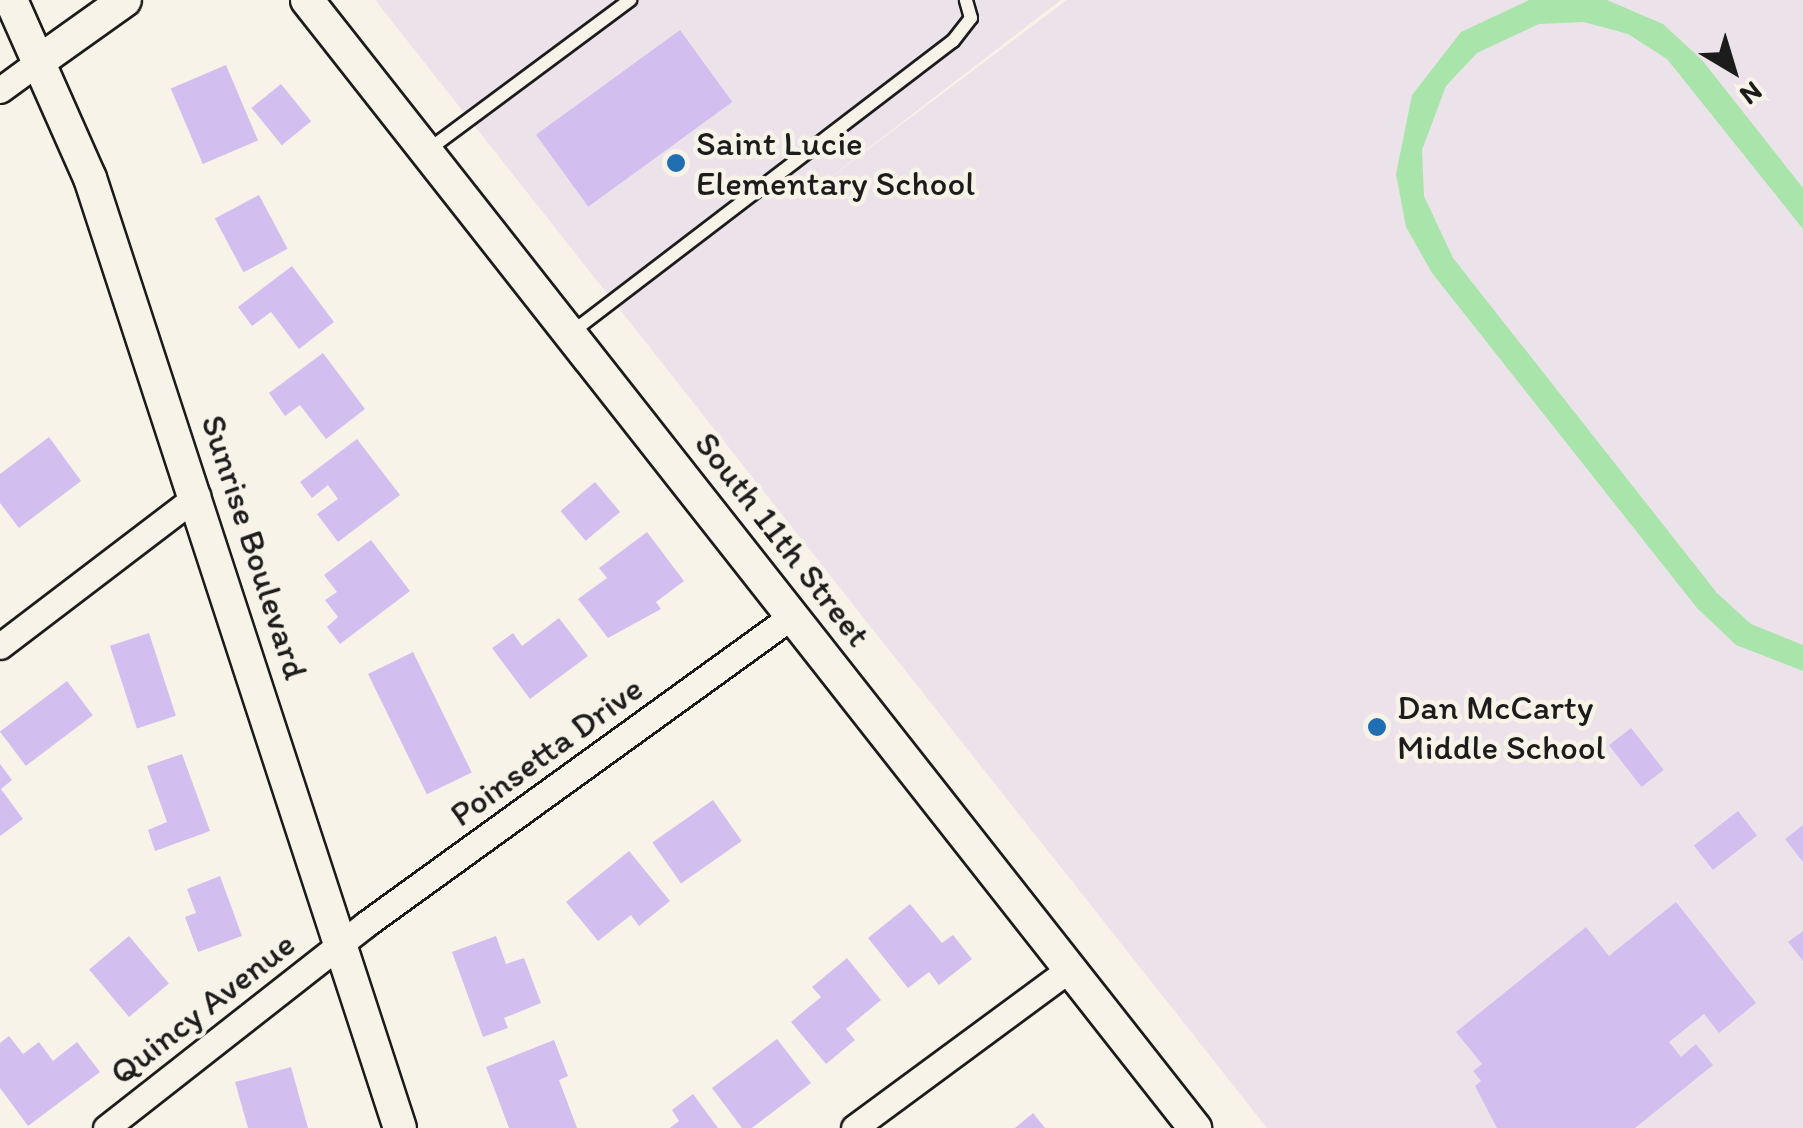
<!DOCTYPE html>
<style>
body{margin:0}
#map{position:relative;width:1803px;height:1128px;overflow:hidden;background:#f7f3e8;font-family:Itim,sans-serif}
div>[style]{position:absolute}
.built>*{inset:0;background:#ece3ea}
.green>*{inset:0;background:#a9e5ab}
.building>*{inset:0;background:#d2bff0;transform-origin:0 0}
.roads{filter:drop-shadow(2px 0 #1c1c1c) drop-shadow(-2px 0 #1c1c1c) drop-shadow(0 2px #1c1c1c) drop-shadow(0 -2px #1c1c1c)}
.service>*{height:12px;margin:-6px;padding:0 6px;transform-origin:6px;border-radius:6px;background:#f7f3e8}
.minor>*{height:25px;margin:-12.5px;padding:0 12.5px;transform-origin:12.5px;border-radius:12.5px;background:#f7f3e8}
.tertiary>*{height:32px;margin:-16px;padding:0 16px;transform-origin:16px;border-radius:16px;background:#f7f3e8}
.dots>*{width:28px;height:28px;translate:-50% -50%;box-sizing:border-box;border:5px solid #f7f3e8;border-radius:50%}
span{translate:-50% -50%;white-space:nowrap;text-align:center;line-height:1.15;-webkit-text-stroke:9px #f7f3e8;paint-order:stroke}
.poi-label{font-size:35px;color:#1c1c1c}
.left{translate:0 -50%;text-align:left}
.street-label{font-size:35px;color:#1c1c1c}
.north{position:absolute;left:1683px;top:20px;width:100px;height:100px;-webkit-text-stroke:8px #f7f3e8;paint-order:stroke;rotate:142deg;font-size:28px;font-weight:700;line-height:40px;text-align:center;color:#1c1c1c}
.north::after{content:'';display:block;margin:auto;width:35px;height:45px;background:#1c1c1c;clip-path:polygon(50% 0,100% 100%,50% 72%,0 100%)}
</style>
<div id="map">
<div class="built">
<div style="clip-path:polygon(375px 0,1061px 0,814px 190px,1067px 0,1803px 0,1803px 1128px,1267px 1128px)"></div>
</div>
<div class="green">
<div style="clip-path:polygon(1529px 0,1607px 0,1663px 24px,1702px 60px,1803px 188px,1803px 229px,1667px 59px,1628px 34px,1584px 22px,1539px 24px,1477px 53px,1446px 86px,1422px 150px,1424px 196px,1453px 258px,1717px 593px,1751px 624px,1803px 645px,1803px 671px,1736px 645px,1697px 608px,1432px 273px,1406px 227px,1396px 174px,1412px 95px,1461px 32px)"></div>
</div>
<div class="building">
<div style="left:680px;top:30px;width:89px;height:178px;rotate:54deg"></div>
<div style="left:226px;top:65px;width:82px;height:60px;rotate:67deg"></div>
<div style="left:281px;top:84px;width:48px;height:38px;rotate:51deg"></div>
<div style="left:259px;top:195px;width:61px;height:50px;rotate:62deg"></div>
<div style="clip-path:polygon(292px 266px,334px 322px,299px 349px,271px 312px,252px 326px,238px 307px)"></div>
<div style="clip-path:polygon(323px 353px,365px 409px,326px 439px,300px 405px,285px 416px,269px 393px)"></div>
<div style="clip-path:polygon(49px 437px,81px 481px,19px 528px,0 503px,0 474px)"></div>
<div style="clip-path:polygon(357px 439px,400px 495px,338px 542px,317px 514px,338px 499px,328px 485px,312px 498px,300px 482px)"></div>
<div style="left:595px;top:482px;width:39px;height:45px;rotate:50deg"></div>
<div style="clip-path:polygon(647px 532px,684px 581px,656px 602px,661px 609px,608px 638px,578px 599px,607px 578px,599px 568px)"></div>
<div style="clip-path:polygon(371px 540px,410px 591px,340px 644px,327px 627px,338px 617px,325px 600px,337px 592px,324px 575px)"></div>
<div style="clip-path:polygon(559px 618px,588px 656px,530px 699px,492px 648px,513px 633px,522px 646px)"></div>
<div style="left:149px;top:633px;width:87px;height:41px;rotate:72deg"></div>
<div style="left:413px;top:652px;width:134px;height:50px;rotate:64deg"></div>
<div style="left:67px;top:681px;width:43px;height:84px;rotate:53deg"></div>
<div style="left:1631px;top:728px;width:53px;height:28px;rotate:52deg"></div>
<div style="clip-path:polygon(182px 754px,210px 831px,155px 851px,148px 830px,167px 822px,147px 766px)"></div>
<div style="clip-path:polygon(0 764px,12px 780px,1px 789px,23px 819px,0 836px)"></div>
<div style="left:713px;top:800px;width:50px;height:74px;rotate:55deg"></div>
<div style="left:1738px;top:811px;width:31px;height:56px;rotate:52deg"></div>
<div style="clip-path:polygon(1803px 825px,1803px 862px,1785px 839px)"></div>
<div style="clip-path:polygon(629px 851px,670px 901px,639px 926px,631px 915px,598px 941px,566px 902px)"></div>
<div style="clip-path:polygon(220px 876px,242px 936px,198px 952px,185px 917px,196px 913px,187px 889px)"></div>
<div style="clip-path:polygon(1676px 902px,1756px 1003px,1719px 1033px,1704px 1014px,1669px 1042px,1681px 1057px,1696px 1044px,1713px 1065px,1635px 1128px,1497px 1128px,1475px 1086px,1481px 1081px,1473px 1071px,1482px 1064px,1456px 1032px,1586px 927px,1609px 956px)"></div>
<div style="clip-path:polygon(910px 904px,942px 943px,953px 935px,972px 959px,939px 985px,929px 972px,908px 988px,868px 938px)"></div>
<div style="clip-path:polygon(1803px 931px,1803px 961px,1788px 942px)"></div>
<div style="left:129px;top:936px;width:62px;height:52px;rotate:50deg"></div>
<div style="clip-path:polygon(496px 936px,506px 964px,524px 958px,541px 1003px,504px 1018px,508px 1028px,483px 1037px,452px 952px)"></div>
<div style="clip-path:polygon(847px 958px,881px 1000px,846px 1029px,855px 1040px,826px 1064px,791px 1022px,821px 997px,812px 987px)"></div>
<div style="clip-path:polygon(9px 1036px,23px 1054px,39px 1042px,53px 1061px,77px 1042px,100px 1072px,28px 1126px,0 1088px,0 1043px)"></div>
<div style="clip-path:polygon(777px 1039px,811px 1083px,752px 1128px,742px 1128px,712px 1088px)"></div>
<div style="clip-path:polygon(554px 1040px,568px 1076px,559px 1080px,577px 1128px,509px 1128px,486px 1067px)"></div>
<div style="clip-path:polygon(291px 1067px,308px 1128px,248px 1128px,235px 1082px)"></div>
<div style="clip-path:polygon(693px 1094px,718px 1128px,670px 1128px,679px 1121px,672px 1110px)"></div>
<div style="clip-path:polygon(1033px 1113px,1045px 1128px,1015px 1128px)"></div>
</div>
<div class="roads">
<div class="service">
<div style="left:428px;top:150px;width:252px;rotate:-36.6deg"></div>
<div style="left:572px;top:332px;width:479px;rotate:-37.4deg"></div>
<div style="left:953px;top:41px;width:29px;rotate:-52deg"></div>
<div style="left:971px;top:18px;width:19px;rotate:-106deg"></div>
</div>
<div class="minor">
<div style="left:0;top:90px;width:51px;rotate:-36.2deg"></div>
<div style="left:0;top:646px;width:248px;rotate:-37.3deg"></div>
<div style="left:106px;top:1128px;width:330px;rotate:-38.1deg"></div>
<div style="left:366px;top:924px;width:526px;rotate:-35.87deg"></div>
<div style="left:854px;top:1128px;width:268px;rotate:-36.4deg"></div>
</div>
<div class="tertiary">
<div style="left:11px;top:0;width:195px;rotate:66.1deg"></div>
<div style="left:90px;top:178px;width:999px;rotate:71.93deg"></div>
<div style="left:307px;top:0;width:1436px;rotate:51.79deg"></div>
<div style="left:41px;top:60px;width:103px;rotate:-35.5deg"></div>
</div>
</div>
<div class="dots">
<div style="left:676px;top:163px;background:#1f6fb2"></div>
<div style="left:1377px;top:727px;background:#1f6fb2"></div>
</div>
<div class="poi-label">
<span class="left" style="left:696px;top:163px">Saint Lucie<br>Elementary School</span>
<span class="left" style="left:1397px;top:727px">Dan McCarty<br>Middle School</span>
</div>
<div class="street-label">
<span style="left:783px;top:539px;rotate:52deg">South 11th Street</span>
<span style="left:255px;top:547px;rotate:72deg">Sunrise Boulevard</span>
<span style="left:546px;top:751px;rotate:-36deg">Poinsetta Drive</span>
<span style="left:202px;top:1008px;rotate:-38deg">Quincy Avenue</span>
</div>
<div class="north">N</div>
</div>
